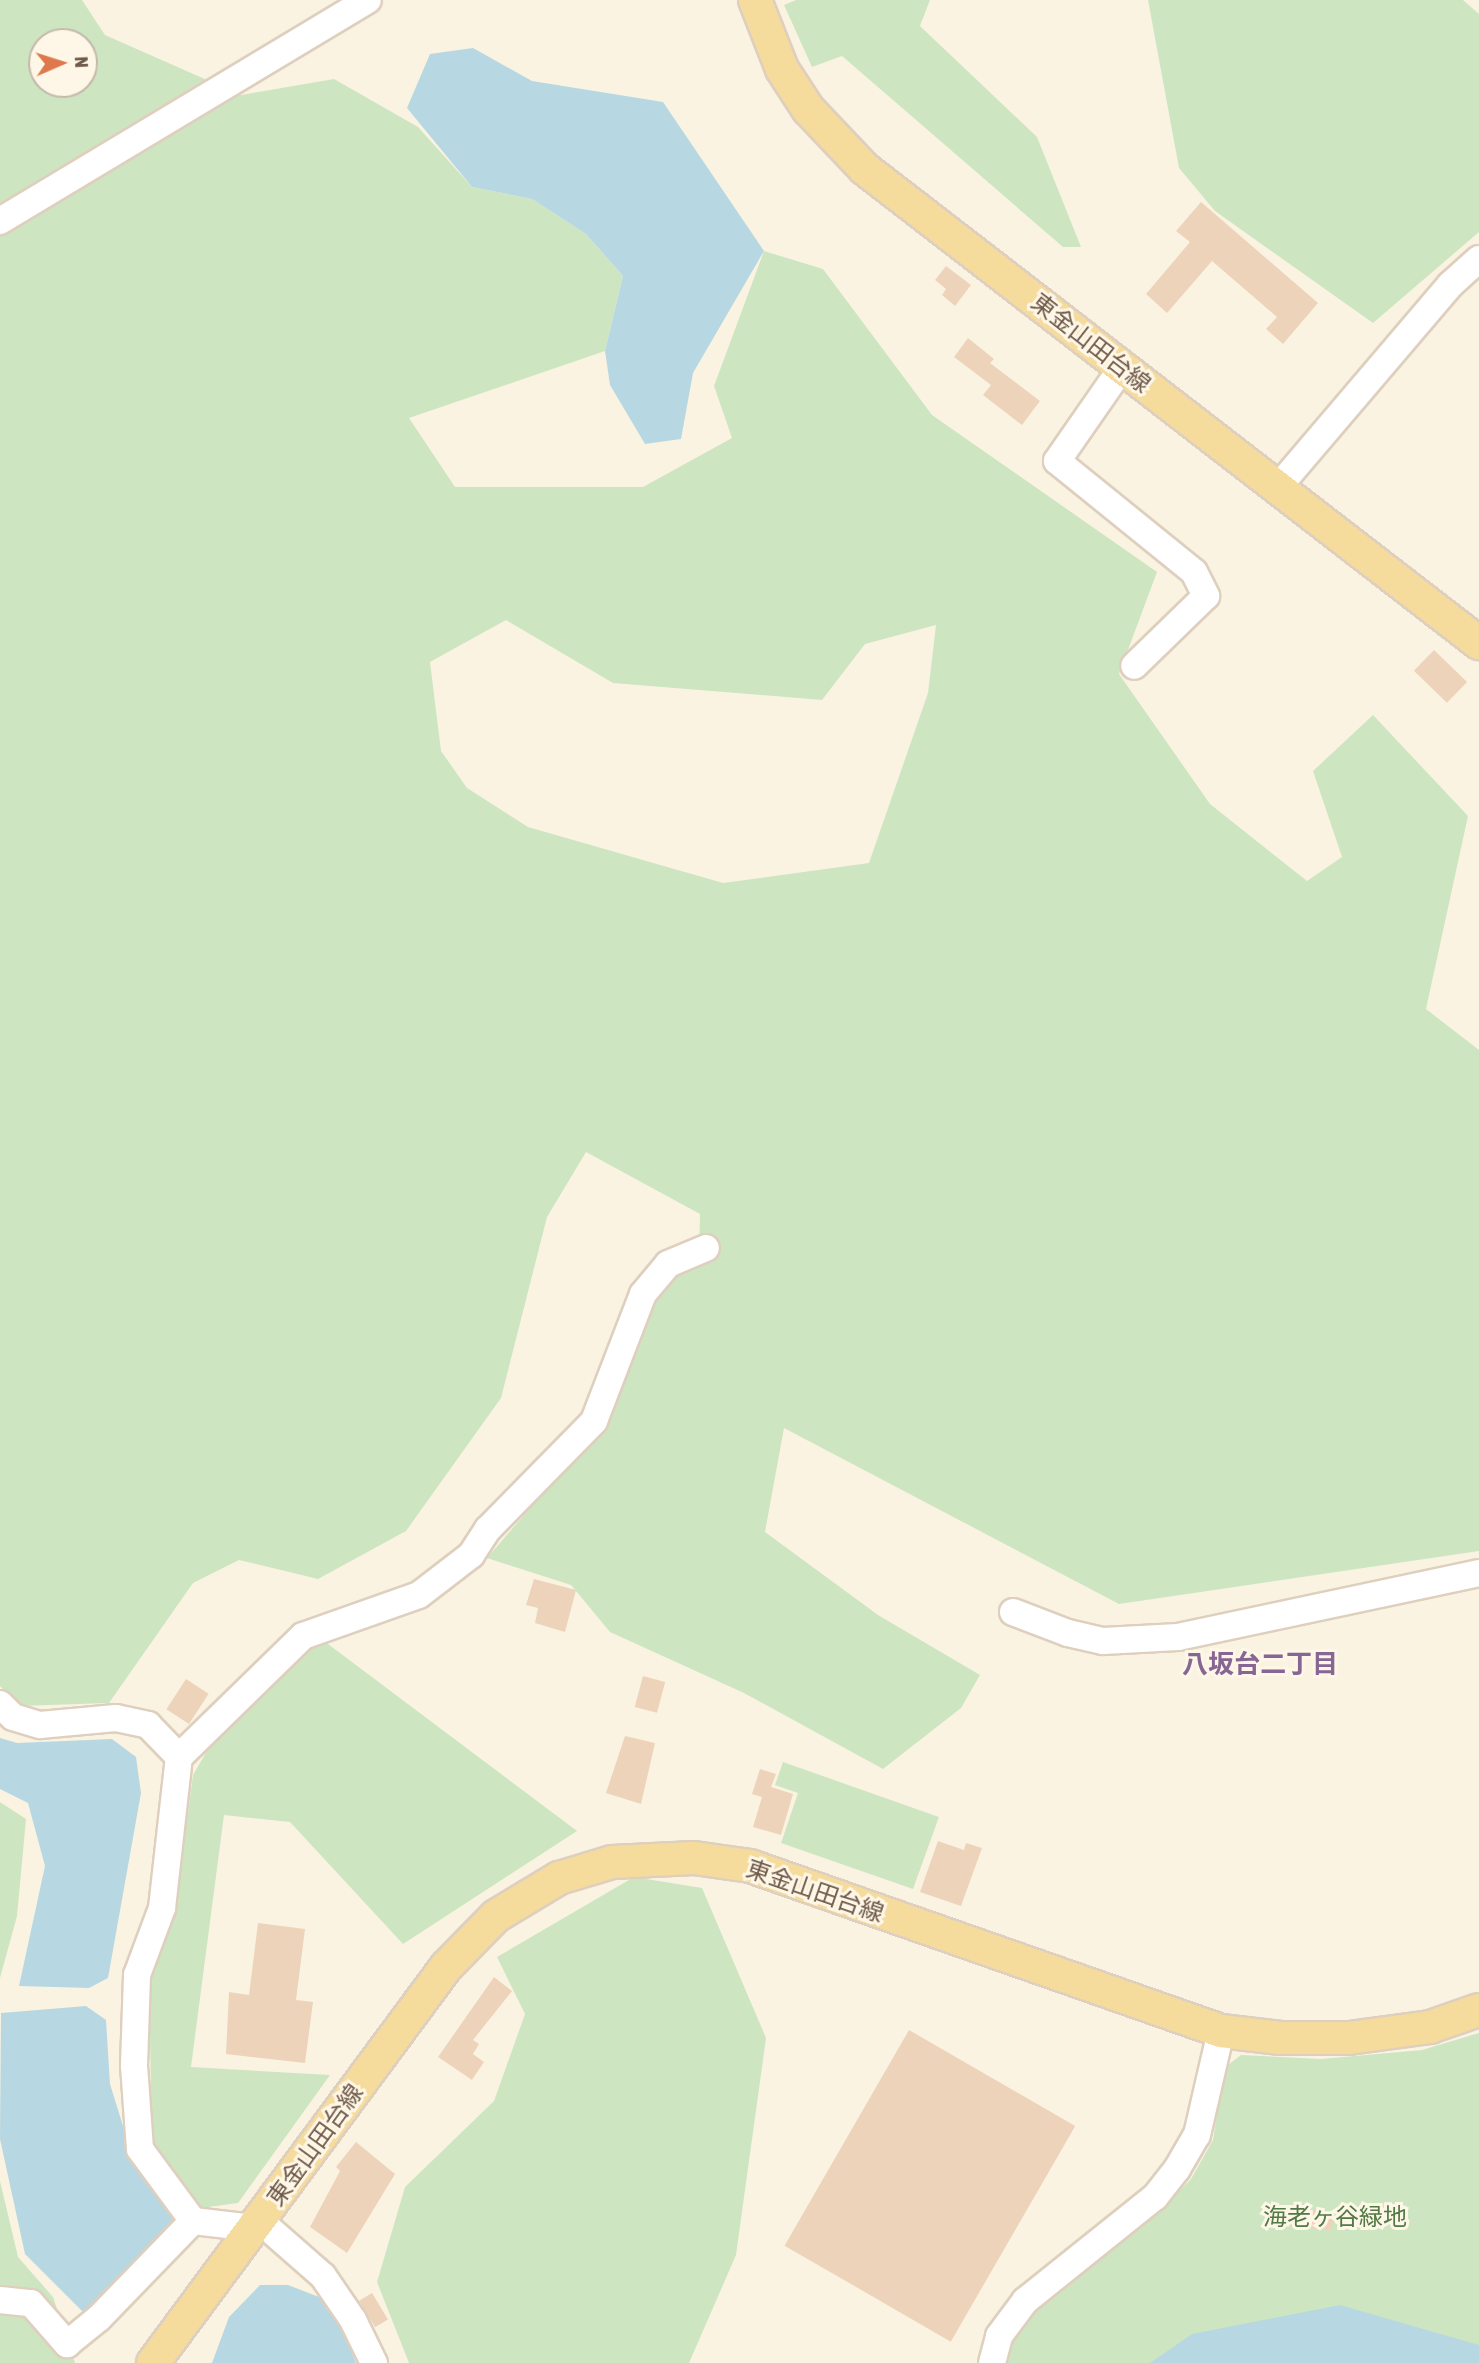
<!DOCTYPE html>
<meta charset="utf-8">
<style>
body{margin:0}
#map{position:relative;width:1479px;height:2363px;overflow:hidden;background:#faf3e1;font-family:"Asap Condensed","Noto Sans JP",sans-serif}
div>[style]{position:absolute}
.green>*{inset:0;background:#cde6c1}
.water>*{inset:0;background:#b7d8e2}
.building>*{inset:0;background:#eed3bb;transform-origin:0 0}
.roads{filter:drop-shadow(2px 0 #decfbe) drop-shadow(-2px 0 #decfbe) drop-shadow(0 2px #decfbe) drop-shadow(0 -2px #decfbe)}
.minor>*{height:26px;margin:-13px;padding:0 13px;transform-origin:13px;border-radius:13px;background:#fff}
.major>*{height:32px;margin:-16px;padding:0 16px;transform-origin:16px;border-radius:16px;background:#f5dc9d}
span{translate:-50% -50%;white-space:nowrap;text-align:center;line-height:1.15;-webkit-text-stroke:6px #fef7e7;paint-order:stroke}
.street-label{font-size:24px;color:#6f5a4a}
.park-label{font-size:24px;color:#517a45}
.neighbourhood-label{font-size:26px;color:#876693;font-weight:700}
.north{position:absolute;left:28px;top:28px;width:70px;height:70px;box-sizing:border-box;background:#fef7e7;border:2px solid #c5b8a8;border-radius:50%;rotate:87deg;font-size:19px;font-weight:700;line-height:28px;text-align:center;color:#6f5a4a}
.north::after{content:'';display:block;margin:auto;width:24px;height:32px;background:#dd794d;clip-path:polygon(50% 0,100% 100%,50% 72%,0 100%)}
</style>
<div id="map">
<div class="green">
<div style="clip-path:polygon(evenodd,0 0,82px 0,105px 35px,241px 95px,334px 79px,418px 127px,472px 187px,532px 199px,586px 234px,623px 276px,605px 351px,409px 418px,455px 487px,643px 487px,732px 438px,714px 386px,764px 251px,823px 269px,932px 415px,1157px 572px,1119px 674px,1210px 804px,1307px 881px,1342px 857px,1313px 771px,1373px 715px,1468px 816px,1426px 1009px,1479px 1050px,1479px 1551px,1119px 1604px,784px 1428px,765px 1532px,878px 1615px,980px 1675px,961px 1708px,883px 1769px,744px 1693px,610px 1632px,571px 1585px,487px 1558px,609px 1416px,648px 1302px,671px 1275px,699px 1257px,700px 1214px,586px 1152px,547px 1217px,501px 1398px,406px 1531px,318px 1579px,239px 1560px,193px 1583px,109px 1703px,19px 1706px,0 1686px,0 0,42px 42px,84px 42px,84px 84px,42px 84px,42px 42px,0 0,506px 620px,613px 683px,822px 700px,865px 644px,936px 625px,928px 693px,869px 863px,723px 883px,528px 827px,467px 788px,441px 751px,430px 662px,506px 620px)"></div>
<div style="clip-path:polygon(796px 0,930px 0,920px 26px,1037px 137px,1081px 247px,1063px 247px,842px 56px,812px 67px,784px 5px)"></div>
<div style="clip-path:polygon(1148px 0,1463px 0,1479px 14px,1479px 232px,1373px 323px,1215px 211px,1179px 168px)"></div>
<div style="clip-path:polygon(324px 1641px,577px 1831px,403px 1944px,290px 1822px,224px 1815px,191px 2067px,330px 2075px,238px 2203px,201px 2208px,152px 2146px,149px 1982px,174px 1919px,193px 1775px,248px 1680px)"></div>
<div style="clip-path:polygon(783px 1762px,939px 1817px,913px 1889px,781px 1843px,798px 1793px,775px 1785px)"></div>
<div style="clip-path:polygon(0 1802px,26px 1819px,17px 1916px,0 1978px)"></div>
<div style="clip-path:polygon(634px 1877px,702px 1888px,766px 2038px,736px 2255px,689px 2363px,409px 2363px,377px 2282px,405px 2187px,494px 2101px,525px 2014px,497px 1957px)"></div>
<div style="clip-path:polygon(1479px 2033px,1479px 2363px,1004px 2363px,1008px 2341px,1032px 2308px,1159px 2211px,1191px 2179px,1213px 2140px,1224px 2068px,1241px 2055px,1321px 2059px,1422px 2050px)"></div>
<div style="clip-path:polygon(0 2181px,18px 2257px,53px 2297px,75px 2363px,0 2363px)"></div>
</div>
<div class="water">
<div style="clip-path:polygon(473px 48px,532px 81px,663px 102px,764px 251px,693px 373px,681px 439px,645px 444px,610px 385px,605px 351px,623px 276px,586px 234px,532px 199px,472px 187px,407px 108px,430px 54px)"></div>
<div style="clip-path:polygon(0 1738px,17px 1743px,112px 1739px,136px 1757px,141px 1793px,108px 1978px,89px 1988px,19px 1986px,45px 1866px,28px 1803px,0 1789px)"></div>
<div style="clip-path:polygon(86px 2006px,106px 2020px,110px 2084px,132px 2155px,182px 2221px,87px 2316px,25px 2254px,0 2139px,1px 2013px)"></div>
<div style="clip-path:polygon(260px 2285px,288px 2285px,319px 2297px,344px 2332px,356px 2363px,212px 2363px,229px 2317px)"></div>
<div style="clip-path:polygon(1340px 2305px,1479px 2345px,1479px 2363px,1150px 2363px,1192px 2334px)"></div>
</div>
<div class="building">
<div style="clip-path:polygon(1201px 202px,1318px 303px,1283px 344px,1266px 329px,1277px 317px,1212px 261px,1167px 313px,1146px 294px,1190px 242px,1176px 231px)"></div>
<div style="clip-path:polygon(946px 266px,971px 285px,955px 306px,942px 295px,946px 289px,935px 280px)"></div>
<div style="clip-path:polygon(968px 338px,994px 359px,990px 363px,1040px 401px,1022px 425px,983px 395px,991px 385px,954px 357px)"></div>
<div style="left:1434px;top:650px;width:46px;height:29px;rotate:44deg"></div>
<div style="clip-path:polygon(534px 1579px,576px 1590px,565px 1632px,535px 1623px,538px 1608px,526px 1605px)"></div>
<div style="left:643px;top:1676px;width:23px;height:32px;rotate:15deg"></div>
<div style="left:186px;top:1679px;width:27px;height:36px;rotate:33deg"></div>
<div style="clip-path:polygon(625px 1736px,655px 1743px,641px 1804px,606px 1793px)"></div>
<div style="clip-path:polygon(760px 1769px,776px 1774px,771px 1787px,793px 1794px,781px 1835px,753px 1827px,762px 1797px,752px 1794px)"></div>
<div style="clip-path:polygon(938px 1841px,964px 1850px,966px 1843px,982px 1848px,961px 1906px,920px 1892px)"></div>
<div style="clip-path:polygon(258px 1923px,305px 1929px,296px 2000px,313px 2002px,305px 2063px,226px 2054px,229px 1992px,249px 1995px)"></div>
<div style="clip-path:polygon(494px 1977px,512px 1991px,473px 2040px,479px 2044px,473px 2054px,484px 2062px,472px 2080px,438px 2057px)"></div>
<div style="left:909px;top:2030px;width:192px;height:249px;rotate:30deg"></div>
<div style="clip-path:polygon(356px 2142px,395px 2174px,347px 2253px,310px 2227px,340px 2171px,336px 2167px)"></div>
<div style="left:1294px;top:2207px;width:40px;height:19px;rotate:7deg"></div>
<div style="left:372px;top:2293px;width:31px;height:15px;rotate:59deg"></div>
</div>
<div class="roads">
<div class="minor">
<div style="left:0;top:221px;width:429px;rotate:-31deg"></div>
<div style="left:1121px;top:369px;width:112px;rotate:124.8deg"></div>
<div style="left:1057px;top:461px;width:176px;rotate:39deg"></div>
<div style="left:1194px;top:572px;width:27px;rotate:63deg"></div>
<div style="left:1206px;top:596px;width:100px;rotate:135.8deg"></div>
<div style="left:1279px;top:486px;width:264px;rotate:-49.6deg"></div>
<div style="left:1450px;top:285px;width:39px;rotate:-42deg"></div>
<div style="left:1013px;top:1612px;width:59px;rotate:20.9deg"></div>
<div style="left:1068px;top:1633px;width:36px;rotate:13deg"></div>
<div style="left:1103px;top:1641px;width:75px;rotate:-3.1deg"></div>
<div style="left:1178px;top:1637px;width:308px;rotate:-12deg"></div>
<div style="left:0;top:1704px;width:18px;rotate:45deg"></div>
<div style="left:13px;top:1717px;width:28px;rotate:17deg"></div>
<div style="left:40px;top:1725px;width:76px;rotate:-5.3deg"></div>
<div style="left:116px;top:1718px;width:33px;rotate:12deg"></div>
<div style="left:148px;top:1725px;width:45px;rotate:45.9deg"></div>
<div style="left:259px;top:2220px;width:85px;rotate:41.2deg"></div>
<div style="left:323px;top:2276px;width:53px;rotate:55.7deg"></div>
<div style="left:353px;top:2320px;width:48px;rotate:64deg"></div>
<div style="left:253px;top:2228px;width:60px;rotate:-173.3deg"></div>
<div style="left:193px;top:2221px;width:89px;rotate:-126.4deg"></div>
<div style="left:140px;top:2149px;width:83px;rotate:-94.1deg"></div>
<div style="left:134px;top:2066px;width:91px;rotate:-88.1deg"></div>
<div style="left:137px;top:1975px;width:72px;rotate:-69.5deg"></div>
<div style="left:162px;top:1908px;width:152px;rotate:-83.6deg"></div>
<div style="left:179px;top:1757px;width:173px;rotate:-44.3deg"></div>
<div style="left:303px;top:1636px;width:123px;rotate:-19.5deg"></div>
<div style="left:419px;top:1595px;width:66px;rotate:-37.6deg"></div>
<div style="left:471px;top:1555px;width:31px;rotate:-57deg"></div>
<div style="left:488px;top:1529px;width:151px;rotate:-45.5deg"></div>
<div style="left:594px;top:1421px;width:136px;rotate:-68.9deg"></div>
<div style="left:643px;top:1294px;width:39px;rotate:-50deg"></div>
<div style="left:668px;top:1264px;width:41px;rotate:-22.8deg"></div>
<div style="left:0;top:2300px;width:31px;rotate:6deg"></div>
<div style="left:31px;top:2303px;width:55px;rotate:48.7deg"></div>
<div style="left:67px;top:2344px;width:41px;rotate:-39.1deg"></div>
<div style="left:99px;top:2318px;width:135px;rotate:-45.9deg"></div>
<div style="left:992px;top:2363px;width:28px;rotate:-75deg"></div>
<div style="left:999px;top:2336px;width:44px;rotate:-53.4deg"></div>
<div style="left:1025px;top:2301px;width:166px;rotate:-38.7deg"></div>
<div style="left:1155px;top:2197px;width:36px;rotate:-52deg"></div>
<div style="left:1177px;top:2169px;width:39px;rotate:-60deg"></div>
<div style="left:1197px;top:2135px;width:107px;rotate:-77deg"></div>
</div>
<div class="major">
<div style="left:755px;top:0;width:74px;rotate:68.6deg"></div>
<div style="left:782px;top:69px;width:48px;rotate:57deg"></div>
<div style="left:808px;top:109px;width:83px;rotate:46.5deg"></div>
<div style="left:865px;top:169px;width:776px;rotate:37.67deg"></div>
<div style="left:153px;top:2363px;width:493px;rotate:-53.5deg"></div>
<div style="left:446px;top:1967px;width:71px;rotate:-45.6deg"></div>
<div style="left:496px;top:1916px;width:74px;rotate:-31.1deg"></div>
<div style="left:559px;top:1878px;width:55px;rotate:-16.8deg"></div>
<div style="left:612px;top:1862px;width:82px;rotate:-2.8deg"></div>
<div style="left:694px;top:1858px;width:57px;rotate:8.1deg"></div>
<div style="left:750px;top:1866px;width:499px;rotate:19.3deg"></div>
<div style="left:1221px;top:2031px;width:60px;rotate:6.7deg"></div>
<div style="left:1281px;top:2038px;width:68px"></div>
<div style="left:1349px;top:2038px;width:82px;rotate:-7.7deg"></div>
<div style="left:1430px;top:2027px;width:52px;rotate:-19.1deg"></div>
</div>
</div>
<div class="street-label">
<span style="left:1091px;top:343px;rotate:38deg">東金山田台線</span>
<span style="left:815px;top:1891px;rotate:19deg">東金山田台線</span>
<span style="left:315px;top:2145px;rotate:-54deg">東金山田台線</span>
</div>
<div class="park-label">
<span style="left:1335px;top:2217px">海老ヶ谷緑地</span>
</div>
<div class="neighbourhood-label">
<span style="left:1260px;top:1665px">八坂台二丁目</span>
</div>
<div class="north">N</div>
</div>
